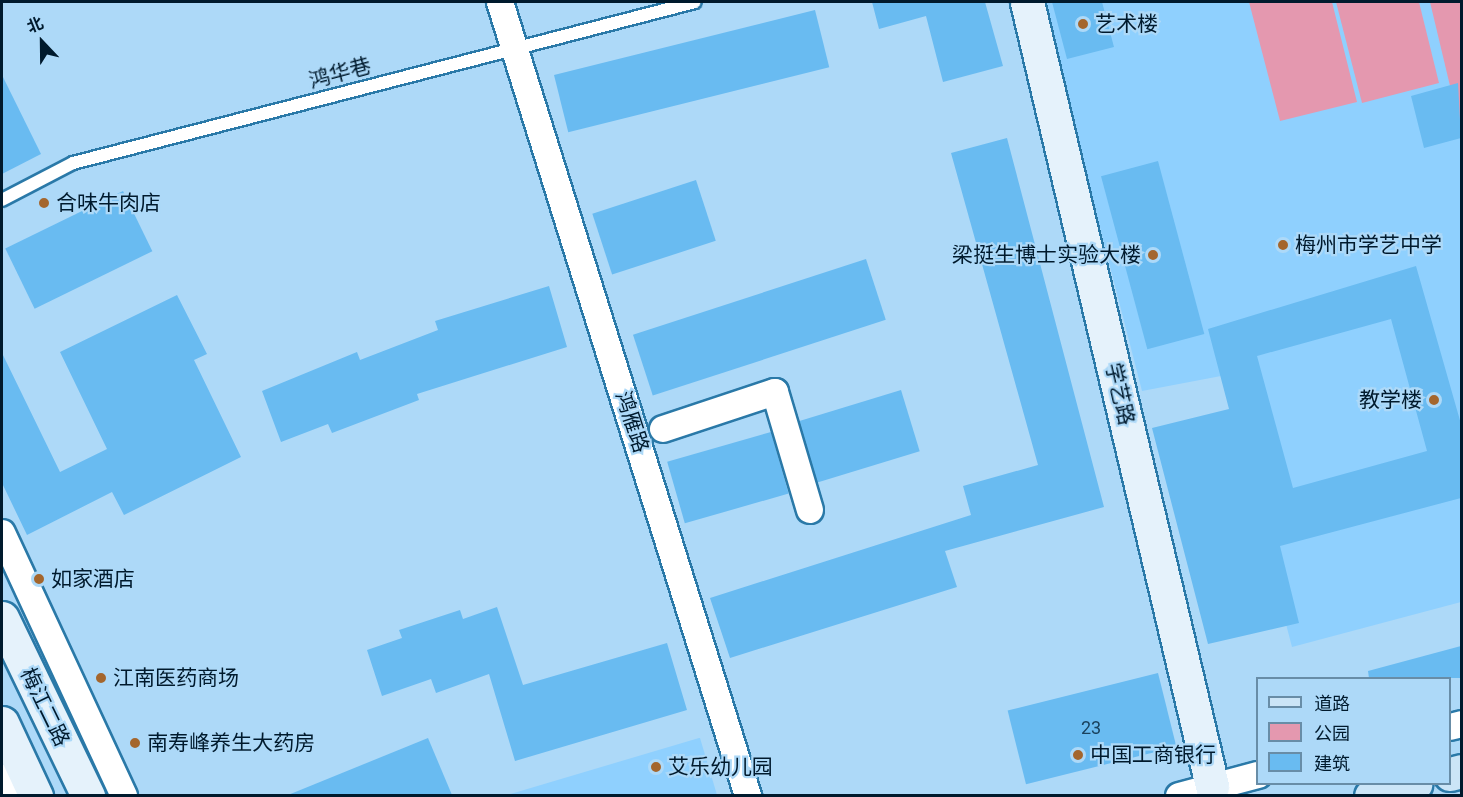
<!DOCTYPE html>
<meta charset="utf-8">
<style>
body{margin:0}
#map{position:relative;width:1463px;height:797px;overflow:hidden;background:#add9f8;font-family:Roboto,"Noto Sans SC",sans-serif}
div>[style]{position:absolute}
.built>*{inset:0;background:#8fd0fe}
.green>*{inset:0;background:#e498af}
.building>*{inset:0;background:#69bbf1;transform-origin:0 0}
.roads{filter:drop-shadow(2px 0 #2a79a8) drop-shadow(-2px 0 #2a79a8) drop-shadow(0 2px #2a79a8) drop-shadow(0 -2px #2a79a8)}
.lane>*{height:12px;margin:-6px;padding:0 6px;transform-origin:6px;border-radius:6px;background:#fff}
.street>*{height:26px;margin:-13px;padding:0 13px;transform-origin:13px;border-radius:13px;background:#fff}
.secondary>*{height:33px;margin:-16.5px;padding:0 16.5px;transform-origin:16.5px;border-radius:16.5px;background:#e5f2fb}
.primary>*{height:33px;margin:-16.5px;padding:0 16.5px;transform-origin:16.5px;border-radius:16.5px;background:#cbe5f7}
.dots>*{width:16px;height:16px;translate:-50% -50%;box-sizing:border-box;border:3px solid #add9f8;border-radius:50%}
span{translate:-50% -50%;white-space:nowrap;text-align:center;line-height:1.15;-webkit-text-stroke:4.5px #add9f8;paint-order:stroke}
.number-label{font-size:18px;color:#1a425e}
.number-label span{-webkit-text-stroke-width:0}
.poi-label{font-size:21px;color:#001a2d}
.left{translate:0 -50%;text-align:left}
.right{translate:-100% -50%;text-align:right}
.street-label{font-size:21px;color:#001a2d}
.frame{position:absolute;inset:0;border:3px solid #001a2d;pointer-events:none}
.legend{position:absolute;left:1256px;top:677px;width:195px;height:108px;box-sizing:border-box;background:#add9f8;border:2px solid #688da7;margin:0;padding:8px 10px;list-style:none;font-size:18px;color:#001a2d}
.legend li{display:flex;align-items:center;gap:12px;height:30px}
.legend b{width:30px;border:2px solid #688da7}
.north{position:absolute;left:12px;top:12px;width:60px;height:60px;-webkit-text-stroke:4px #add9f8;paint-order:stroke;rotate:338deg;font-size:16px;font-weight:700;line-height:24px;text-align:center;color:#001a2d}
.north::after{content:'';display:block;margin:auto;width:21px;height:27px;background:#001a2d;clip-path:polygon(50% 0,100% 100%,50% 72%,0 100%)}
</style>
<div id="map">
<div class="built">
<div style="clip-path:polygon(1042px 2px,1461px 2px,1461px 602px,1292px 647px,1221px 376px,1142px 391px)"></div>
<div style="clip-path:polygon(700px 738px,717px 795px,507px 795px,699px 738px)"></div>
</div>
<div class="green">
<div style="clip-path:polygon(1249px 2px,1332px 2px,1357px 102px,1280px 121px)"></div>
<div style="clip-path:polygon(1336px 2px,1419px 2px,1439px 83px,1362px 103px)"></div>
<div style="clip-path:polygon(1430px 2px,1461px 2px,1461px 132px)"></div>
</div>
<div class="building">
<div style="clip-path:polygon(872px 2px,985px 2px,1003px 66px,943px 82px,926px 16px,879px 29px)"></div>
<div style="clip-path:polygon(1052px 2px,1102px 2px,1114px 47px,1067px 59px)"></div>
<div style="left:815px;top:10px;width:59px;height:269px;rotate:76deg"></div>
<div style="clip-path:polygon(2px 75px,41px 154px,2px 174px)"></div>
<div style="clip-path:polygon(1458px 83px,1461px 138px,1424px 148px,1411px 96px)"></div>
<div style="clip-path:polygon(1007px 138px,1104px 507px,945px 551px,957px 587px,730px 658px,710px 598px,971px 515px,963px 486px,1038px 465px,951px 153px)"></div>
<div style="left:1158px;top:161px;width:179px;height:59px;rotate:75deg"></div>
<div style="left:696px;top:180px;width:64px;height:109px;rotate:72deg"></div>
<div style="left:123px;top:191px;width:67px;height:131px;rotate:64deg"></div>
<div style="left:866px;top:259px;width:64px;height:245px;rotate:72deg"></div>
<div style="clip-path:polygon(evenodd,1416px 266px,1461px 424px,1461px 498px,1280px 546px,1299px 623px,1208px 644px,1152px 428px,1229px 409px,1208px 329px,1416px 266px,1391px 319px,1427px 451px,1293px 488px,1257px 356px,1391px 319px)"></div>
<div style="clip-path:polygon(549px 286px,567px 347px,417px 394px,419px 400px,332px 433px,328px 424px,281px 442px,262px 391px,357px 352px,360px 360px,438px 330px,435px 321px)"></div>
<div style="clip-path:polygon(177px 295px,207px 354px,194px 360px,241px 457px,124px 515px,112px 492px,27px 535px,2px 483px,2px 353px,60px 472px,107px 449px,60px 352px)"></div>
<div style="left:901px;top:390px;width:64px;height:107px;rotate:73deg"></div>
<div style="left:771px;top:432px;width:64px;height:108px;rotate:74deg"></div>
<div style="clip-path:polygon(497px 607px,523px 685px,667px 643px,687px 710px,515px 761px,489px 674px,436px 693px,431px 679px,382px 696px,367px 650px,402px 638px,399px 630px,460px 610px,463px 619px)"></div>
<div style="clip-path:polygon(1461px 646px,1461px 678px,1369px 678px,1368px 671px)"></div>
<div style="left:1158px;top:673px;width:76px;height:155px;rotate:76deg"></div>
<div style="clip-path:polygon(428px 738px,452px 795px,288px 795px)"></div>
</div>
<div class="roads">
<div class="lane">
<div style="left:2px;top:200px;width:80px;rotate:-27.5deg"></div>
<div style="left:73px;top:163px;width:642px;rotate:-14.51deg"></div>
</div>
<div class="street">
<div style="left:500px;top:2px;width:832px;rotate:72.65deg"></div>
<div style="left:663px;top:429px;width:118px;rotate:-18.3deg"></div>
<div style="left:775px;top:392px;width:123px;rotate:73.5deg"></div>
<div style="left:2px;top:533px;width:290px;rotate:65.1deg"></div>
<div style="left:1450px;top:727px;width:12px;rotate:-14deg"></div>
<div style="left:2px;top:777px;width:21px;rotate:65deg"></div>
<div style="left:1179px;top:796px;width:82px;rotate:-14.9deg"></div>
</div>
<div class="secondary">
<div style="left:1027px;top:2px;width:806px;rotate:76.72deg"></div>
<div style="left:2px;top:618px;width:198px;rotate:64.2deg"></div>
<div style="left:2px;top:723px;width:81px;rotate:65deg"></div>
</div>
<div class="primary">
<div style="left:1450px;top:774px;width:12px;rotate:-14deg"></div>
<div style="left:1371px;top:796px;width:46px;rotate:-15.3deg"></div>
</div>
</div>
<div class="dots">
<div style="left:1083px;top:24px;background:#a4662d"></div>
<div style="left:44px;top:203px;background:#a4662d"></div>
<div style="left:1283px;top:245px;background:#a4662d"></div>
<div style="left:1153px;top:255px;background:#a4662d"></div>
<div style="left:1434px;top:400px;background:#a4662d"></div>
<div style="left:39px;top:579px;background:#a4662d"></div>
<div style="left:101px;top:678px;background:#a4662d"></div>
<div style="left:135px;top:743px;background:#a4662d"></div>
<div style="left:1078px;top:755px;background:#a4662d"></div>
<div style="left:656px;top:767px;background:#a4662d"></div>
</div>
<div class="number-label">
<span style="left:1091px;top:728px">23</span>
</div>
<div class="poi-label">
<span class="left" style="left:1095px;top:24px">艺术楼</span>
<span class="left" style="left:56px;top:203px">合味牛肉店</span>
<span class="left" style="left:1295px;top:245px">梅州市学艺中学</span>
<span class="right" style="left:1141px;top:255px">梁挺生博士实验大楼</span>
<span class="right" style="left:1422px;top:400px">教学楼</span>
<span class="left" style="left:51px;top:579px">如家酒店</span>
<span class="left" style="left:113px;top:678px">江南医药商场</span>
<span class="left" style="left:147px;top:743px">南寿峰养生大药房</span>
<span class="left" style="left:1090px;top:755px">中国工商银行</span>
<span class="left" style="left:668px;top:767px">艾乐幼儿园</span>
</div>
<div class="street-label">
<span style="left:340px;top:73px;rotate:-15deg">鸿华巷</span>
<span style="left:1120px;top:394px;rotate:77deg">学艺路</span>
<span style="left:632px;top:422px;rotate:72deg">鸿雁路</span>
<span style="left:45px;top:707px;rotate:64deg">梅江二路</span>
</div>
<div class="frame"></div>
<ul class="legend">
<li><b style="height:8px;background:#cbe5f7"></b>道路</li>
<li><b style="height:16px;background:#e498af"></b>公园</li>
<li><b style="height:16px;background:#69bbf1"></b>建筑</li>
</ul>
<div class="north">北</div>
</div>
